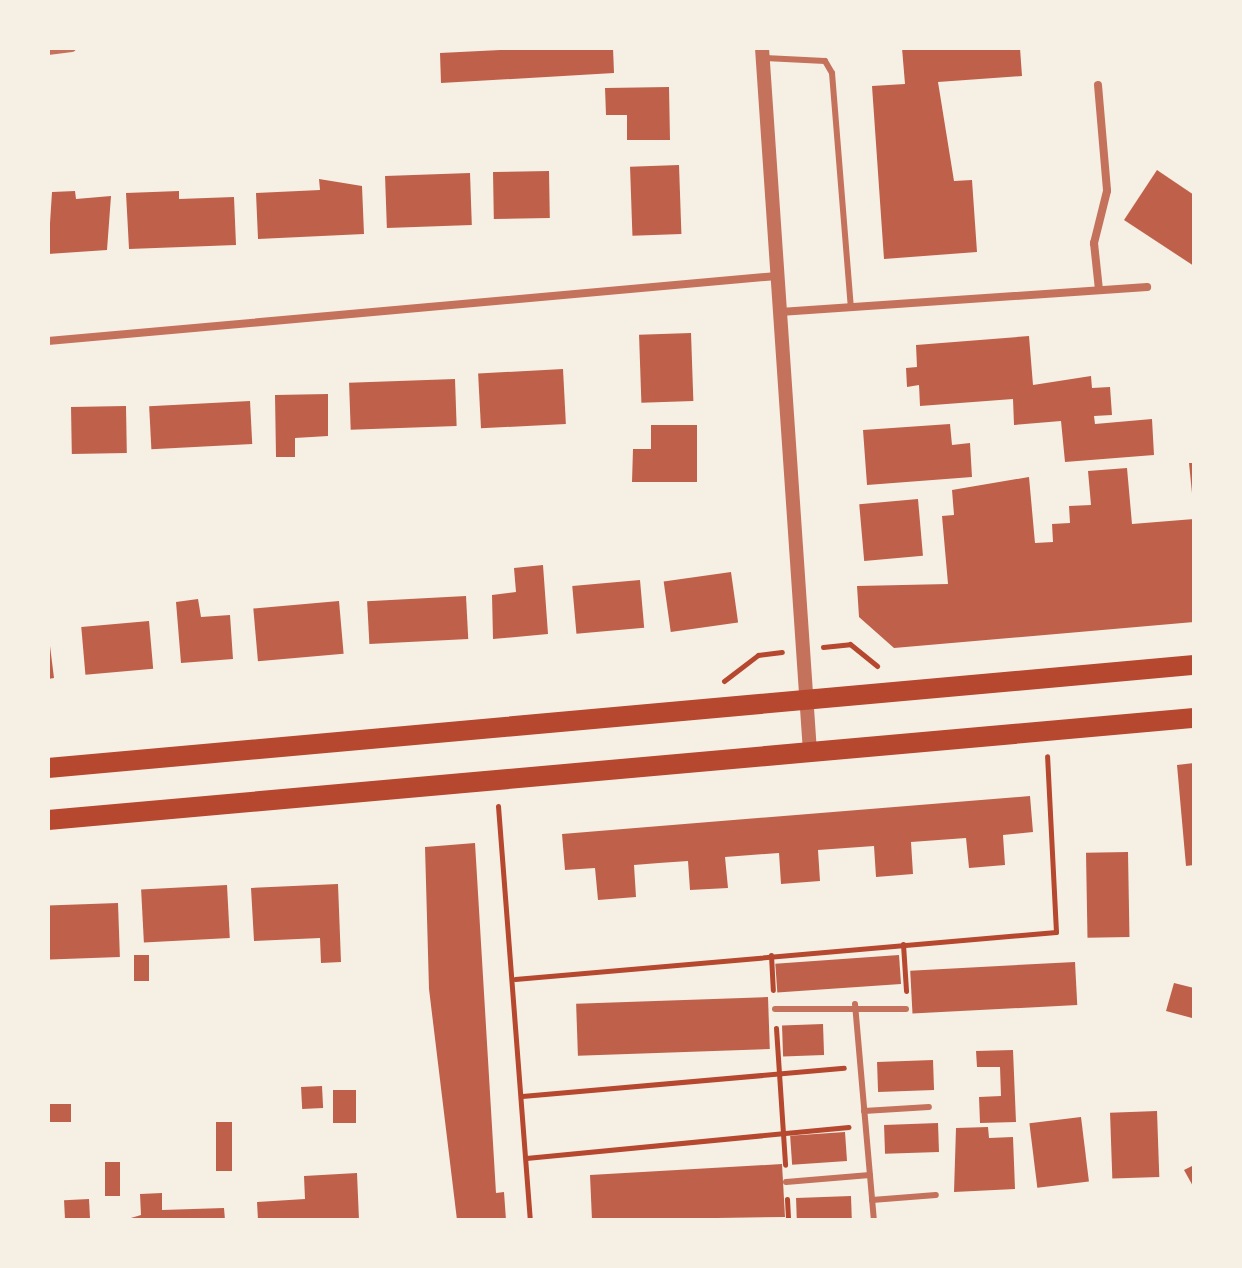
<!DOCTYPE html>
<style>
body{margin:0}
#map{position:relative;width:1242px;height:1268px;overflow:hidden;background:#f6efe4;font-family:"Noto Sans",sans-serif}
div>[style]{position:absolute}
.building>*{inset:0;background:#bf614a;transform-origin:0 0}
.path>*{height:5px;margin:-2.5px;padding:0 2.5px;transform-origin:2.5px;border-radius:2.5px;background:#b5482f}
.service>*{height:6px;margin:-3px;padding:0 3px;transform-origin:3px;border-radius:3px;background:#c5725c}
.minor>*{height:8px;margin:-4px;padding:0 4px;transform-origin:4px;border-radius:4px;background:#c5725c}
.tertiary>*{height:14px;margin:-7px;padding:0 7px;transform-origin:7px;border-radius:7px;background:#c5725c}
.primary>*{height:20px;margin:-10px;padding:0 10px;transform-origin:10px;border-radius:10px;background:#b5482f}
span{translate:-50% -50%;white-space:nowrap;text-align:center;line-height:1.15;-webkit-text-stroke:6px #f6efe4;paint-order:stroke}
.frame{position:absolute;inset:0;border:50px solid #f6efe4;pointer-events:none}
</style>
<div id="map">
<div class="building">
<div style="clip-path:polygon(537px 48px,613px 48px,614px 73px,441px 83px,440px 53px)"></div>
<div style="clip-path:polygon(902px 48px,1020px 48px,1022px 76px,938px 82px,954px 181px,972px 180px,977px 252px,884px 259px,872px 86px,905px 84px)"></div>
<div style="clip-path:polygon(669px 87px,670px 140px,627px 140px,627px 115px,606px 115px,605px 88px)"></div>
<div style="left:679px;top:165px;width:69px;height:49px;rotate:88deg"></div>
<div style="clip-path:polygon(1157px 170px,1194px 195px,1194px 266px,1124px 220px)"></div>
<div style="left:549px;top:171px;width:47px;height:56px;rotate:89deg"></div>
<div style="left:470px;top:173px;width:52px;height:85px;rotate:88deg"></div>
<div style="clip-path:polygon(319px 179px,362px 186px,364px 234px,258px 239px,256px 193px,320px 190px)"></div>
<div style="clip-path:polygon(75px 191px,76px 199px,111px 196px,107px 250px,48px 254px,52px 192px)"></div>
<div style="clip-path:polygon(179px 191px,179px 199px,234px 197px,236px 245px,129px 249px,126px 193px)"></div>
<div style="left:691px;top:333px;width:68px;height:52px;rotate:88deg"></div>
<div style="clip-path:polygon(1029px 336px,1033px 385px,1091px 376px,1092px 388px,1110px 387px,1112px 415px,1094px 416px,1095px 424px,1152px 419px,1154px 455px,1065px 462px,1061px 421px,1014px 425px,1013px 399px,920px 406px,919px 385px,907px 387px,906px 368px,917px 367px,916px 345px)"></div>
<div style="left:563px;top:369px;width:55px;height:85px;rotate:87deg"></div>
<div style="left:455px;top:379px;width:47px;height:106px;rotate:88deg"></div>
<div style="clip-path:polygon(328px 394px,328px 436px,295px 438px,295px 457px,276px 457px,275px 395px)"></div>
<div style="left:250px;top:401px;width:43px;height:101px;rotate:87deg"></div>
<div style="left:126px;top:406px;width:47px;height:55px;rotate:89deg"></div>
<div style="clip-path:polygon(950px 424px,952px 445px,970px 443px,972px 477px,867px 485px,863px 430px)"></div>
<div style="clip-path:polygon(651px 425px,697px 425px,697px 482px,632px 482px,633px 449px,651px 449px)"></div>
<div style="clip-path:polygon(1189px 463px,1194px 463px,1194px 493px,1192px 493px)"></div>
<div style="clip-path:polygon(1127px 468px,1132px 524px,1194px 519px,1194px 622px,894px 648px,859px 617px,857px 586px,948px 584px,942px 516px,954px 515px,952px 490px,1029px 477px,1035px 543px,1053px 542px,1052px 524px,1070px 523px,1069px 506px,1091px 505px,1088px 471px)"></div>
<div style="left:918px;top:499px;width:57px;height:59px;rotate:85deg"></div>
<div style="clip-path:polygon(543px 565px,548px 634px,493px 639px,492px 595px,516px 592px,514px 568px)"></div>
<div style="left:731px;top:572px;width:51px;height:68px;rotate:82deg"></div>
<div style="left:640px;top:580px;width:48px;height:68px;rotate:85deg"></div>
<div style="left:466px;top:596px;width:43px;height:99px;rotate:87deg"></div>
<div style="clip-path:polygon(198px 599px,201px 617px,230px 615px,233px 659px,181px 663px,176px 602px)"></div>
<div style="left:339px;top:601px;width:53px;height:86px;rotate:85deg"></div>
<div style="left:149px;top:621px;width:48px;height:68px;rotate:85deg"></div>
<div style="clip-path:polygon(48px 646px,50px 646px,54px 678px,48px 679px)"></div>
<div style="clip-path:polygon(1194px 763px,1194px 865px,1186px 866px,1177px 765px)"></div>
<div style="clip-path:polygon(1030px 796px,1033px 832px,1003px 835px,1005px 865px,969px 868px,966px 838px,911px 842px,913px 874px,876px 877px,874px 846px,818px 850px,820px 881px,781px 884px,779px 853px,725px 857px,728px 888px,690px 890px,688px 861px,659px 863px,634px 865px,636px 897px,598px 900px,595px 868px,565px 870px,562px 834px)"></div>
<div style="clip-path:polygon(475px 843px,496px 1193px,504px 1192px,506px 1220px,457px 1220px,429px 989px,425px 847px)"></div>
<div style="left:1128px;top:852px;width:85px;height:42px;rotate:89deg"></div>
<div style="clip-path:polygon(338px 884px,341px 962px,321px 963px,320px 938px,254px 941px,251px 888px)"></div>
<div style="left:227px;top:885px;width:53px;height:86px;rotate:87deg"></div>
<div style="left:118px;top:903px;width:54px;height:70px;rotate:88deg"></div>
<div style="left:134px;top:955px;width:15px;height:26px"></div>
<div style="left:899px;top:955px;width:29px;height:124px;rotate:86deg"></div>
<div style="left:1075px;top:962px;width:43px;height:165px;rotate:87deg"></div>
<div style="clip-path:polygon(1174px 983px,1194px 988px,1192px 1018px,1166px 1011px)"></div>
<div style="left:768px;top:997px;width:52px;height:192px;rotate:88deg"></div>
<div style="left:823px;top:1024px;width:31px;height:41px;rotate:88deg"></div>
<div style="clip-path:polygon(1013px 1050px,1016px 1122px,980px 1123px,979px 1097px,1001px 1096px,1000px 1067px,977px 1067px,976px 1051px)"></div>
<div style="left:933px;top:1060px;width:30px;height:56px;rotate:88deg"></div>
<div style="left:322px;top:1086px;width:22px;height:21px;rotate:87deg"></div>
<div style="left:333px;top:1090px;width:23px;height:33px"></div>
<div style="left:71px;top:1104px;width:18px;height:23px;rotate:90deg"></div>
<div style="left:1157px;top:1111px;width:66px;height:47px;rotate:88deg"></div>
<div style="left:1081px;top:1117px;width:65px;height:52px;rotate:83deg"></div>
<div style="left:216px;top:1122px;width:16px;height:49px"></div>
<div style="left:938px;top:1123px;width:29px;height:54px;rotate:88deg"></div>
<div style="clip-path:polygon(988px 1127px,989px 1138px,1013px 1137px,1015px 1189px,954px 1192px,956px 1128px)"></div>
<div style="left:845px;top:1132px;width:29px;height:55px;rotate:86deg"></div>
<div style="left:105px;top:1162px;width:15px;height:34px"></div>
<div style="clip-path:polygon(782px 1164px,785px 1217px,592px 1220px,590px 1175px)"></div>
<div style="clip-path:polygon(1194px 1165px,1194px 1188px,1184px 1170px)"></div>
<div style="clip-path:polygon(357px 1173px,359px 1220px,258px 1220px,257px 1202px,305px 1199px,304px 1176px)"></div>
<div style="clip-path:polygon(162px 1193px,162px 1210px,224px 1208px,225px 1220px,124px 1220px,141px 1215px,140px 1194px)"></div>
<div style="left:851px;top:1196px;width:24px;height:55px;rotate:88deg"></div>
<div style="left:89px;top:1199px;width:21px;height:25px;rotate:87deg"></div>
</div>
<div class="path">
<div style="left:823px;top:647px;width:27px;rotate:-6deg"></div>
<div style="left:850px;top:644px;width:35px;rotate:39deg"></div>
<div style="left:724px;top:681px;width:43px;rotate:-37.4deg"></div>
<div style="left:758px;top:655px;width:24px;rotate:-7deg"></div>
<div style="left:498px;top:806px;width:415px;rotate:85.6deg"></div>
<div style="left:903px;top:944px;width:47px;rotate:86.3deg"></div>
<div style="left:771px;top:955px;width:35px;rotate:87deg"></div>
<div style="left:515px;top:979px;width:543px;rotate:-4.97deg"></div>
<div style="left:1056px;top:932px;width:176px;rotate:-92.9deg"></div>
<div style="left:776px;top:1028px;width:137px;rotate:86.2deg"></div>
<div style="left:522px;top:1096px;width:323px;rotate:-5deg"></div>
<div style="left:526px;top:1158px;width:324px;rotate:-5.5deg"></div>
<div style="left:787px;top:1199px;width:21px;rotate:87deg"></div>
</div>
<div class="service">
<div style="left:765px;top:58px;width:60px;rotate:2.9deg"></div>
<div style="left:825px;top:61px;width:14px;rotate:60deg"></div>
<div style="left:832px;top:73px;width:235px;rotate:85.4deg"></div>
<div style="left:855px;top:1004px;width:217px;rotate:85deg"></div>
<div style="left:775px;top:1009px;width:131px"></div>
<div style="left:864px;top:1111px;width:65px;rotate:-3.5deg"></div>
<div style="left:786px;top:1182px;width:84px;rotate:-4.8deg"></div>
<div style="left:872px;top:1200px;width:64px;rotate:-4.5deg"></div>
</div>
<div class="minor">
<div style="left:48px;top:51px;width:24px;rotate:-7deg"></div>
<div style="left:1098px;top:85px;width:106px;rotate:85.1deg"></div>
<div style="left:1107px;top:191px;width:54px;rotate:104deg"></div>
<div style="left:1094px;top:243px;width:47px;rotate:83.9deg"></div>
<div style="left:780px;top:312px;width:368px;rotate:-3.9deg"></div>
<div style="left:48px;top:341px;width:732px;rotate:-5.1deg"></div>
</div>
<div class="tertiary">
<div style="left:762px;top:48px;width:706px;rotate:86.1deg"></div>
</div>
<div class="primary">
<div style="left:48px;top:768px;width:1151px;rotate:-5.14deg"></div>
<div style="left:48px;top:820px;width:1151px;rotate:-5.09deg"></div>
</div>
<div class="frame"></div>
</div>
